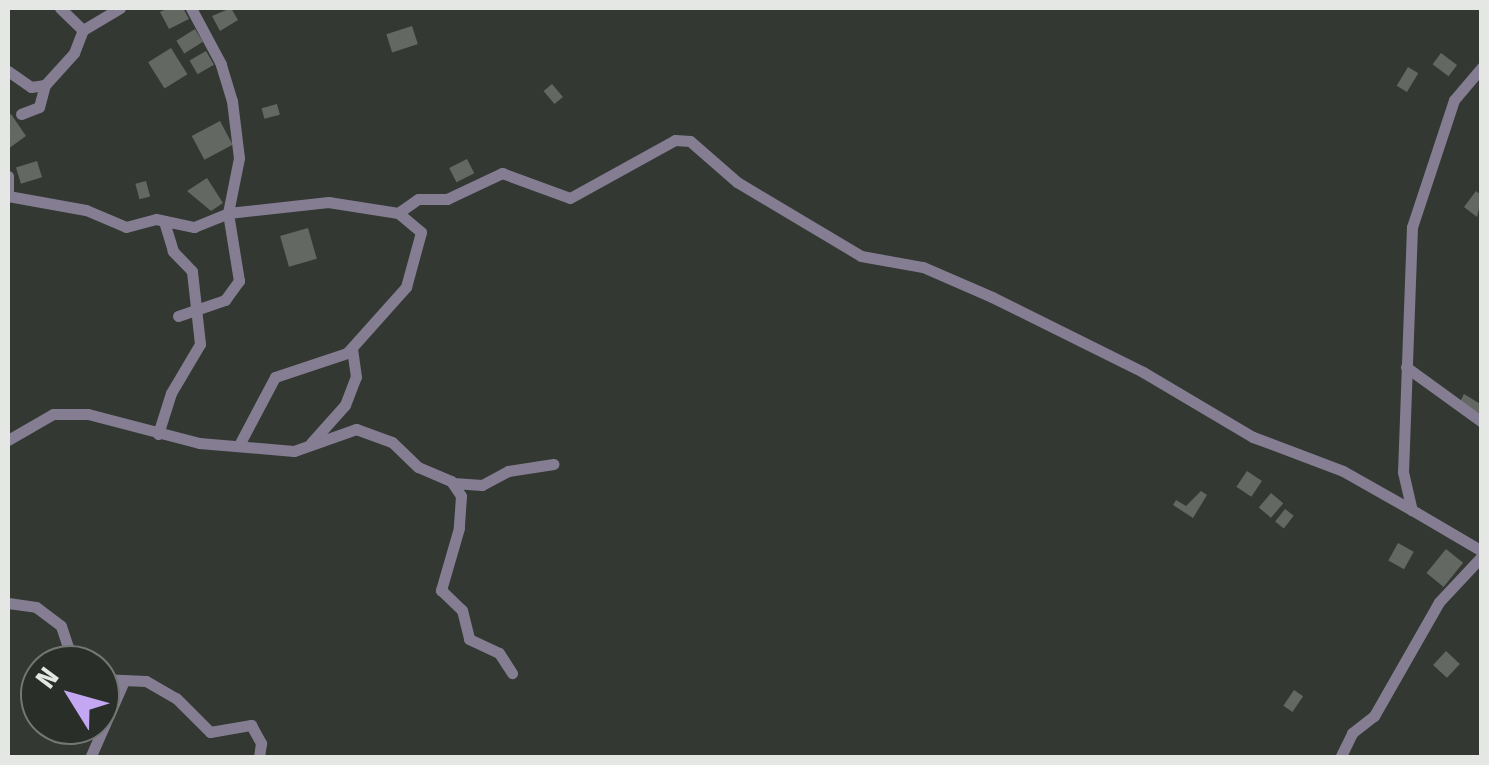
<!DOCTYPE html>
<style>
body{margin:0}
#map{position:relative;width:1489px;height:765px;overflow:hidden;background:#333833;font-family:"Fira Sans Condensed",sans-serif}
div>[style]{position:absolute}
.building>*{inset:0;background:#636863;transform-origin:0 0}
.street>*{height:11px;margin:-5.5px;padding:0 5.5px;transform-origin:5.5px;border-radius:5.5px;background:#857e93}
span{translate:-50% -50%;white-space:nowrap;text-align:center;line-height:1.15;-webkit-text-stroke:10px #292e29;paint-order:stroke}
.frame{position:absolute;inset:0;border:10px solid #e4e7e4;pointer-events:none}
.north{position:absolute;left:20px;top:645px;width:100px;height:100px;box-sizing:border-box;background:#292e29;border:2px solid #747874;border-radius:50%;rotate:307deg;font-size:28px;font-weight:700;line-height:40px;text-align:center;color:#e4e7e4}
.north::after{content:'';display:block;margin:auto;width:35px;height:45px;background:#c3a7f2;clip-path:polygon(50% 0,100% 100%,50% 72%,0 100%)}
</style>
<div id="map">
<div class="building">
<div style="clip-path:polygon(168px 8px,183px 8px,189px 19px,169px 29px,160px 12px)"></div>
<div style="clip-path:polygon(231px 8px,238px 20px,220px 31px,212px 16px)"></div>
<div style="left:412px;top:26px;width:19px;height:27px;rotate:72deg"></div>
<div style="left:195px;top:29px;width:15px;height:22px;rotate:58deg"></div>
<div style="left:171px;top:48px;width:31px;height:27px;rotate:58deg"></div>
<div style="left:206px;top:51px;width:16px;height:19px;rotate:60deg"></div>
<div style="left:1441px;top:53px;width:20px;height:14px;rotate:37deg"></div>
<div style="left:1408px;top:67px;width:12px;height:22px;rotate:31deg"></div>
<div style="left:552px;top:84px;width:17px;height:11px;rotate:50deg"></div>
<div style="left:277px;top:104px;width:11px;height:16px;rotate:75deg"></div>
<div style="clip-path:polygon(11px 114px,26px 136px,8px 149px,8px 116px)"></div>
<div style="left:220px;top:121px;width:27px;height:32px;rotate:62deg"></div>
<div style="left:467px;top:159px;width:16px;height:20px;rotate:63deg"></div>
<div style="left:37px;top:161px;width:17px;height:22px;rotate:73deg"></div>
<div style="clip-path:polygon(207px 178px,223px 203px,211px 211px,187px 191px)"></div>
<div style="left:146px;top:181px;width:16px;height:11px;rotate:75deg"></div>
<div style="clip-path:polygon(1476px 191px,1482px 196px,1477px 217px,1464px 207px)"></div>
<div style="left:308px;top:228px;width:32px;height:29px;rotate:74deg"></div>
<div style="clip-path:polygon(1464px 394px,1482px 405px,1482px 415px,1460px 402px)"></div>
<div style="left:1247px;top:471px;width:18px;height:19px;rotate:34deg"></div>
<div style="clip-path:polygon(1201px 491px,1207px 495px,1193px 518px,1173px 505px,1176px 500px,1186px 506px)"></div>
<div style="left:1271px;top:493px;width:16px;height:19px;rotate:40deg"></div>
<div style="left:1285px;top:509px;width:11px;height:16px;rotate:38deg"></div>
<div style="left:1398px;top:543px;width:18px;height:20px;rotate:29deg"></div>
<div style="left:1446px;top:549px;width:22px;height:31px;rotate:39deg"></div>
<div style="left:1446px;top:651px;width:19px;height:19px;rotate:43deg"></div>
<div style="left:1294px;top:690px;width:11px;height:19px;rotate:34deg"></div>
</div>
<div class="street">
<div style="left:60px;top:8px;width:32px;rotate:44deg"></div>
<div style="left:83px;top:30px;width:43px;rotate:-30.7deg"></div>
<div style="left:1482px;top:67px;width:43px;rotate:130.3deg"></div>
<div style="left:1454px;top:100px;width:134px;rotate:108.3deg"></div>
<div style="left:1412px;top:227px;width:245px;rotate:92.1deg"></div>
<div style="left:1403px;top:472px;width:39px;rotate:77deg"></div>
<div style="left:1412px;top:510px;width:81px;rotate:30.4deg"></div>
<div style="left:8px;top:71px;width:28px;rotate:35deg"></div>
<div style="left:31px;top:87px;width:14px;rotate:-8deg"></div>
<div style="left:21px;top:114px;width:19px;rotate:-21deg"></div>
<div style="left:39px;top:107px;width:23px;rotate:-75deg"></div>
<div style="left:45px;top:85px;width:43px;rotate:-47.8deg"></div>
<div style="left:74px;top:53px;width:25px;rotate:-69deg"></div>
<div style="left:8px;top:176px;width:20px;rotate:90deg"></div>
<div style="left:8px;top:196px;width:79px;rotate:10.2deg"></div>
<div style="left:86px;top:210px;width:43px;rotate:23deg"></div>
<div style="left:126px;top:227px;width:31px;rotate:-15deg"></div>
<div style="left:156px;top:219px;width:39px;rotate:12deg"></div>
<div style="left:194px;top:227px;width:37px;rotate:-22deg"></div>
<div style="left:228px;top:213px;width:101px;rotate:-6.3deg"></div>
<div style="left:328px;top:202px;width:71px;rotate:8.9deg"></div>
<div style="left:398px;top:213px;width:24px;rotate:-35deg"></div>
<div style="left:418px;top:199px;width:29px"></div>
<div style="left:447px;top:199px;width:61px;rotate:-25.3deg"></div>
<div style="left:502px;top:173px;width:72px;rotate:20.2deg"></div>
<div style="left:570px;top:198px;width:120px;rotate:-28.9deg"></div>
<div style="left:675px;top:140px;width:15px;rotate:4deg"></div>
<div style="left:690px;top:141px;width:62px;rotate:41.1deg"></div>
<div style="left:737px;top:182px;width:144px;rotate:30.8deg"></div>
<div style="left:861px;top:256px;width:63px;rotate:10.1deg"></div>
<div style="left:923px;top:267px;width:75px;rotate:23.5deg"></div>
<div style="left:992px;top:297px;width:169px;rotate:26.4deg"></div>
<div style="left:1143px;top:372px;width:128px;rotate:30.6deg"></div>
<div style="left:1253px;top:437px;width:96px;rotate:20.7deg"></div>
<div style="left:1343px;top:471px;width:79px;rotate:29.5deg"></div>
<div style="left:178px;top:316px;width:50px;rotate:-18.8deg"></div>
<div style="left:225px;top:300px;width:24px;rotate:-54deg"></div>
<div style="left:239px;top:281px;width:69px;rotate:-99.2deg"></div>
<div style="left:228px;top:213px;width:56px;rotate:-78.7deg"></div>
<div style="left:239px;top:158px;width:57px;rotate:-97deg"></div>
<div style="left:232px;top:101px;width:39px;rotate:-107deg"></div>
<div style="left:221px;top:64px;width:64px;rotate:-118.2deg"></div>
<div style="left:1406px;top:367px;width:94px;rotate:35.9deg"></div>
<div style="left:158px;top:434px;width:43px;rotate:-72.4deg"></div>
<div style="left:171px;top:393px;width:57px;rotate:-59.4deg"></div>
<div style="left:200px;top:344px;width:73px;rotate:-96.3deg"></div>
<div style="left:192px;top:271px;width:28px;rotate:-134deg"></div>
<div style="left:173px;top:251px;width:28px;rotate:-107deg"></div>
<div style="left:8px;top:440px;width:52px;rotate:-30deg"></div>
<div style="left:53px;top:414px;width:35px"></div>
<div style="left:88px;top:414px;width:115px;rotate:14.6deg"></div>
<div style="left:199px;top:443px;width:95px;rotate:4.8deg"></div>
<div style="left:294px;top:451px;width:66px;rotate:-19.5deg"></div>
<div style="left:356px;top:429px;width:38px;rotate:20deg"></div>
<div style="left:392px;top:442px;width:36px;rotate:44deg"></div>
<div style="left:418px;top:467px;width:36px;rotate:23deg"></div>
<div style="left:451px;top:481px;width:18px;rotate:56deg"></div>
<div style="left:461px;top:496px;width:32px;rotate:94deg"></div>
<div style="left:459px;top:528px;width:65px;rotate:106.2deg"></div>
<div style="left:441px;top:590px;width:29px;rotate:44deg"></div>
<div style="left:462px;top:610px;width:30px;rotate:76deg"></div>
<div style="left:469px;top:639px;width:33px;rotate:25deg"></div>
<div style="left:499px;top:653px;width:24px;rotate:57deg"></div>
<div style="left:311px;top:443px;width:51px;rotate:-48.2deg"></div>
<div style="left:345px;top:405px;width:30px;rotate:-69deg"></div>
<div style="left:356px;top:377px;width:28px;rotate:-98deg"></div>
<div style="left:239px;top:445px;width:77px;rotate:-62.1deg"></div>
<div style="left:275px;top:377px;width:76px;rotate:-18.4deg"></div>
<div style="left:347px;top:353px;width:89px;rotate:-48.2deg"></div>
<div style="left:406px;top:287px;width:57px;rotate:-74.7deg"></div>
<div style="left:421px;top:232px;width:30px;rotate:-140deg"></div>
<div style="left:453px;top:483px;width:29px;rotate:4deg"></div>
<div style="left:482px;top:485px;width:30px;rotate:-28deg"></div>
<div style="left:508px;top:471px;width:46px;rotate:-8.8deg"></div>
<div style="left:8px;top:603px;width:28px;rotate:8deg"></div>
<div style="left:36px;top:607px;width:31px;rotate:37deg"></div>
<div style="left:61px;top:626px;width:41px;rotate:71.6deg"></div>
<div style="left:100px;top:679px;width:46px;rotate:2.5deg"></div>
<div style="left:146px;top:681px;width:34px;rotate:30deg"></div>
<div style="left:176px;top:698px;width:48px;rotate:45deg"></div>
<div style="left:210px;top:732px;width:42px;rotate:-9.7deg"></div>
<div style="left:251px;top:725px;width:21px;rotate:61deg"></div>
<div style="left:261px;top:743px;width:15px;rotate:98deg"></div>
<div style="left:90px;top:758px;width:84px;rotate:-66.2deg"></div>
<div style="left:1340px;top:758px;width:28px;rotate:-64deg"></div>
<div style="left:1352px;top:733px;width:28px;rotate:-38deg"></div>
<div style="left:1374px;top:716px;width:131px;rotate:-60.3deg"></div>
<div style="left:1439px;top:602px;width:63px;rotate:-46.9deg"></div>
</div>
<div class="frame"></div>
<div class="north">N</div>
</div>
